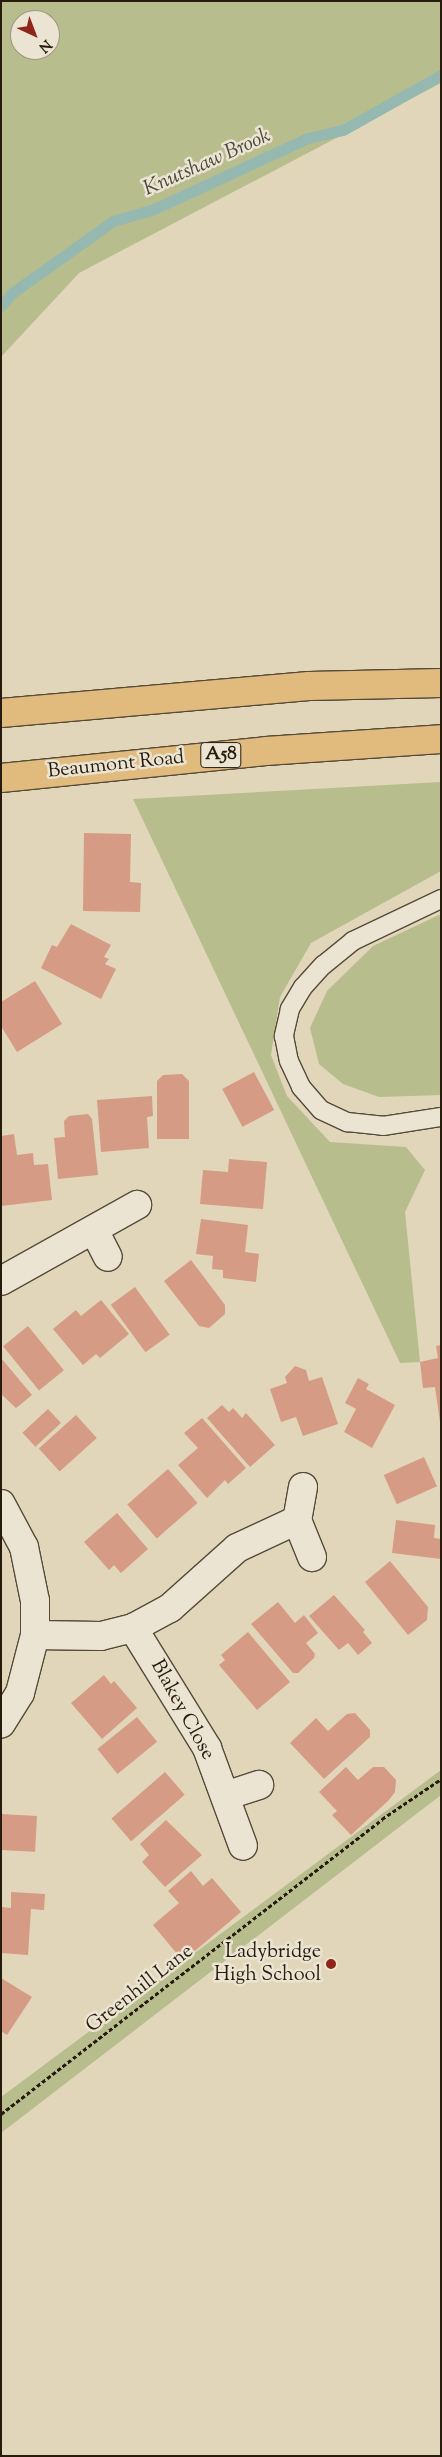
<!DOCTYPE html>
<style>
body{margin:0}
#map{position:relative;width:442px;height:2457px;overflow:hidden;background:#e2d6ba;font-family:"Sorts Mill Goudy",serif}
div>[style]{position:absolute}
.green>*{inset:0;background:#b7bd8d}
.stream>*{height:11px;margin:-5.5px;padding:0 5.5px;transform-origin:5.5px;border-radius:5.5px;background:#95b9b0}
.building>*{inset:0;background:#d59b84;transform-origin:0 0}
.path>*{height:3px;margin-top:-1.5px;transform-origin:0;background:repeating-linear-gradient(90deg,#261b0d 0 4px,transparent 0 6.5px)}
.roads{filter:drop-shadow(1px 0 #554a38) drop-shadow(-1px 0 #554a38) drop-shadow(0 1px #554a38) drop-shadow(0 -1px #554a38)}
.service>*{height:18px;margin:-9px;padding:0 9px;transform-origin:9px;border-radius:9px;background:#ece4d2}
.minor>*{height:28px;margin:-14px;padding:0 14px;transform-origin:14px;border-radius:14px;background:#ece4d2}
.trunk>*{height:28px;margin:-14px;padding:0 14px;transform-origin:14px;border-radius:14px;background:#e1bb7d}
.dots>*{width:14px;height:14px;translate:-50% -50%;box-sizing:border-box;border:2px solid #ece4d2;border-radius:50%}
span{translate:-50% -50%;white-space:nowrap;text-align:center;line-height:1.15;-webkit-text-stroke:5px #ece4d2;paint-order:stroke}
.shield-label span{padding:1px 4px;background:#ece4d2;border:1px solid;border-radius:4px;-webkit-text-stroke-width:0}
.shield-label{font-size:19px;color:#261b0d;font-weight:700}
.street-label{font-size:20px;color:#261b0d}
.poi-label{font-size:20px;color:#261b0d}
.right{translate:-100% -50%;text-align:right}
.water-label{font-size:21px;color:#474a3e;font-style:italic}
.frame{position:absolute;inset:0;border:2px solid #261b0d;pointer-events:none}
.north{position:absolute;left:10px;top:10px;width:50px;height:50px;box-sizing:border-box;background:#ece4d2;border:1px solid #9d9483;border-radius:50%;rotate:137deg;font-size:14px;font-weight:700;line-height:20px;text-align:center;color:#261b0d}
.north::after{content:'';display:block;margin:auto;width:18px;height:22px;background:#8f2418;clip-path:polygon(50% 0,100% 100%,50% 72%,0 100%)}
</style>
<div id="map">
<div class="green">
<div style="clip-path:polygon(evenodd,1px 1px,441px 1px,441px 83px,79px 273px,1px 357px,1px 1px,20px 20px,50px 20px,50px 50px,20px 50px,20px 20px)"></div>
<div style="clip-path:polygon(441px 782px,441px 871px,311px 943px,280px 997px,271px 1055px,287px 1096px,330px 1142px,406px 1147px,425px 1170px,405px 1212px,420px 1362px,400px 1363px,133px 799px)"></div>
<div style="clip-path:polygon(441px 914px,441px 1095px,379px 1097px,343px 1084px,319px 1064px,310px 1028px,327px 991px,373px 946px)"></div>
<div style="clip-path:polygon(441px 1770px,441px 1795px,1px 2133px,1px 2097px)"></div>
</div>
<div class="stream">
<div style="left:1px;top:306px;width:17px;rotate:-50deg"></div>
<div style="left:12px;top:293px;width:124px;rotate:-35.5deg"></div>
<div style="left:113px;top:221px;width:43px;rotate:-16.3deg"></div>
<div style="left:154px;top:209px;width:170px;rotate:-24.8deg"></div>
<div style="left:308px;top:138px;width:36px;rotate:-13deg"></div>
<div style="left:343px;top:130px;width:112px;rotate:-29.3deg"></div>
</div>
<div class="building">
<div style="clip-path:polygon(84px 833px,131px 834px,130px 882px,141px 883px,140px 912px,83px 911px)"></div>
<div style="clip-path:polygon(71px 924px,111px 945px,104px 957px,109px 959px,105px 964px,116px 969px,101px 999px,41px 968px,52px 945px,57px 947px)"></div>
<div style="clip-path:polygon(35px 981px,62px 1024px,17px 1052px,1px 1026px,1px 1002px)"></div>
<div style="left:254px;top:1072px;width:43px;height:36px;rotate:62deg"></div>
<div style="clip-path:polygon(182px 1074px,189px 1081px,189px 1139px,157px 1139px,157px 1081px,163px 1075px)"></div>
<div style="clip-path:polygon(152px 1096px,153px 1116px,147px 1117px,149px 1148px,101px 1152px,97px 1100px)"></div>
<div style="clip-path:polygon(88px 1114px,92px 1119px,98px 1175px,58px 1179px,54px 1138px,65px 1137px,64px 1121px,69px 1116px)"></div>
<div style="clip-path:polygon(14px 1134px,17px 1155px,33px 1153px,34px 1165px,48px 1164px,52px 1200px,1px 1206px,1px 1136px)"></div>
<div style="clip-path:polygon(229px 1159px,267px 1162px,263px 1209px,200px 1204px,203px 1170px,228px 1172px)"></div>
<div style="clip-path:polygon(201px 1219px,248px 1225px,245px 1252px,259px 1254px,256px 1282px,223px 1278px,223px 1270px,212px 1269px,213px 1256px,196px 1254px)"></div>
<div style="clip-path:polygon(191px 1260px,225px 1305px,225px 1314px,209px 1328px,199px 1326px,164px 1281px)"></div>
<div style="left:135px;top:1287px;width:59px;height:30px;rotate:54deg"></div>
<div style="clip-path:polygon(101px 1300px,129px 1334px,100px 1358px,96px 1354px,83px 1365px,53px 1329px,76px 1310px,81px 1316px)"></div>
<div style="left:28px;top:1326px;width:57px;height:32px;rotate:51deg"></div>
<div style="clip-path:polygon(441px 1345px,441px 1422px,440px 1422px,435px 1387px,423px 1388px,420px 1362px,438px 1358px,436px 1346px)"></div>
<div style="clip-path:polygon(1px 1358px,32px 1395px,16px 1408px,1px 1394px)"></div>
<div style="clip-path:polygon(295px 1366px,306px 1370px,309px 1381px,322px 1377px,338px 1424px,303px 1436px,296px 1417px,281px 1422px,270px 1389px,287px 1383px,285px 1377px)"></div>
<div style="clip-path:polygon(358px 1378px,369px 1384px,366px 1389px,395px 1405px,372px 1448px,344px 1432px,356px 1409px,345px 1403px)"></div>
<div style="clip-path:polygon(222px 1405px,229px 1412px,233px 1408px,242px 1418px,246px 1413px,275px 1445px,250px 1467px,207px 1418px)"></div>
<div style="left:48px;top:1409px;width:19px;height:35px;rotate:47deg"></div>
<div style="left:76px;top:1415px;width:31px;height:50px;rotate:48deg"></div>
<div style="clip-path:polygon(202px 1418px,246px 1468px,228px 1484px,225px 1480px,207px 1498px,178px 1465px,198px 1448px,184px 1433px)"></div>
<div style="left:424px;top:1457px;width:32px;height:44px;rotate:66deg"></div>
<div style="left:168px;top:1469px;width:45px;height:54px;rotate:49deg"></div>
<div style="clip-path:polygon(117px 1513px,148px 1549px,121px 1573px,114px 1565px,109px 1570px,84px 1542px)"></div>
<div style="clip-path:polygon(396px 1520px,435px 1525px,434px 1538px,441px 1539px,441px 1559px,392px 1553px)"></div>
<div style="clip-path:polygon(390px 1561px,428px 1607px,427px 1620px,408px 1635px,365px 1582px)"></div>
<div style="clip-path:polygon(334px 1595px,365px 1630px,363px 1632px,372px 1643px,358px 1655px,348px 1643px,339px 1650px,309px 1616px)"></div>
<div style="clip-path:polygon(278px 1602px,295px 1623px,304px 1615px,318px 1633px,306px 1643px,315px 1654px,314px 1658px,298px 1673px,293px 1673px,251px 1624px)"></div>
<div style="clip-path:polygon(248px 1632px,290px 1682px,257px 1710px,219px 1665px,225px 1660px,221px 1655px)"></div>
<div style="clip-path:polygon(104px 1675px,111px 1684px,114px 1681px,137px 1708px,102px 1739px,71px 1703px)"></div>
<div style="clip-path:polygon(355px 1713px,370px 1730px,370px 1737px,324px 1779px,290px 1743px,316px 1718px,328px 1731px,347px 1714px)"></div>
<div style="left:137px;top:1717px;width:32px;height:51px;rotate:51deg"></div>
<div style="clip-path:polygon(346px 1767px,358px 1780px,373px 1767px,384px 1767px,396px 1780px,395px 1792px,389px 1800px,351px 1835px,332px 1815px,337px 1811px,319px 1792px)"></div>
<div style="left:165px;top:1772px;width:30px;height:71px;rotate:49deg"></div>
<div style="left:1px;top:1814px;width:36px;height:36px;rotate:3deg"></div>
<div style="clip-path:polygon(166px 1820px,202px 1855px,165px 1887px,142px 1862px,149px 1855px,140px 1844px)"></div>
<div style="clip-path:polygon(191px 1871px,203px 1886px,212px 1878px,241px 1912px,183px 1961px,153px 1925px,179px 1903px,168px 1891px)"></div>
<div style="clip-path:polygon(11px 1892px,45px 1894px,44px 1910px,31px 1909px,28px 1955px,1px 1953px,1px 1907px,11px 1908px)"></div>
<div style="clip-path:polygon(1px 1978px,32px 1997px,7px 2035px,1px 2031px)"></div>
</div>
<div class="path">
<div style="left:1px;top:2114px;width:482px;rotate:-37.7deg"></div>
<div style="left:382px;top:1819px;width:71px;rotate:-34.1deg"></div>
</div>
<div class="roads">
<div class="service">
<div style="left:441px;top:899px;width:98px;rotate:154.5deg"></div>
<div style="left:353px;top:941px;width:38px;rotate:141deg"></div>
<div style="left:323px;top:965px;width:30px;rotate:132deg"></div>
<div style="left:303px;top:987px;width:26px;rotate:121deg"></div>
<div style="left:290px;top:1009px;width:28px;rotate:103deg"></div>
<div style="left:284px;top:1036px;width:25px;rotate:79deg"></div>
<div style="left:289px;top:1061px;width:29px;rotate:65deg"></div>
<div style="left:301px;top:1087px;width:30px;rotate:49deg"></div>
<div style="left:321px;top:1110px;width:29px;rotate:25deg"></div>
<div style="left:347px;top:1122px;width:36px;rotate:6deg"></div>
<div style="left:383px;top:1126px;width:59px;rotate:-8.8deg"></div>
</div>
<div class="minor">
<div style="left:94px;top:1230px;width:30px;rotate:63deg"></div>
<div style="left:1px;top:1281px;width:156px;rotate:-29.2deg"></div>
<div style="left:303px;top:1487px;width:34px;rotate:100deg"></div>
<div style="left:297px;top:1520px;width:40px;rotate:68deg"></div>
<div style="left:1px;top:1504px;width:49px;rotate:61.9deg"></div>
<div style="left:24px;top:1547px;width:55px;rotate:78.5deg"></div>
<div style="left:35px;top:1601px;width:34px;rotate:90deg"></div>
<div style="left:35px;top:1635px;width:60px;rotate:104.5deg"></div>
<div style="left:20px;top:1693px;width:36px;rotate:122deg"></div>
<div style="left:133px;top:1628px;width:141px;rotate:58.3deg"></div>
<div style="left:207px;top:1748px;width:104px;rotate:69.8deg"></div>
<div style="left:35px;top:1635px;width:66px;rotate:0.9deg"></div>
<div style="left:101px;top:1636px;width:33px;rotate:-14deg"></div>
<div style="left:133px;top:1628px;width:42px;rotate:-28.4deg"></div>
<div style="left:170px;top:1608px;width:90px;rotate:-41.8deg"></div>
<div style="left:237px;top:1548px;width:66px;rotate:-25deg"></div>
<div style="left:225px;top:1796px;width:36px;rotate:-18deg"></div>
</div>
<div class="trunk">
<div style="left:1px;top:713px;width:309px;rotate:-5deg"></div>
<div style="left:309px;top:686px;width:132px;rotate:-1.3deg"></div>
<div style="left:1px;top:778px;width:266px;rotate:-5.8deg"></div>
<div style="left:266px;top:751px;width:175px;rotate:-3.9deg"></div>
</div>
</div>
<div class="dots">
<div style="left:331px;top:1964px;background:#8f2418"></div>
</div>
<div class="shield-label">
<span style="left:221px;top:755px">A58</span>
</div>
<div class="street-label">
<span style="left:116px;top:765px;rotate:-6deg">Beaumont Road</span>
<span style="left:182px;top:1710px;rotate:61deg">Blakey Close</span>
<span style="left:140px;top:1989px;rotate:-38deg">Greenhill Lane</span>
</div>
<div class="poi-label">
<span class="right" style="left:321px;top:1964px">Ladybridge<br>High School</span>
</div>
<div class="water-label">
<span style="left:207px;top:163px;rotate:-24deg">Knutshaw Brook</span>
</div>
<div class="frame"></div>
<div class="north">N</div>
</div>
